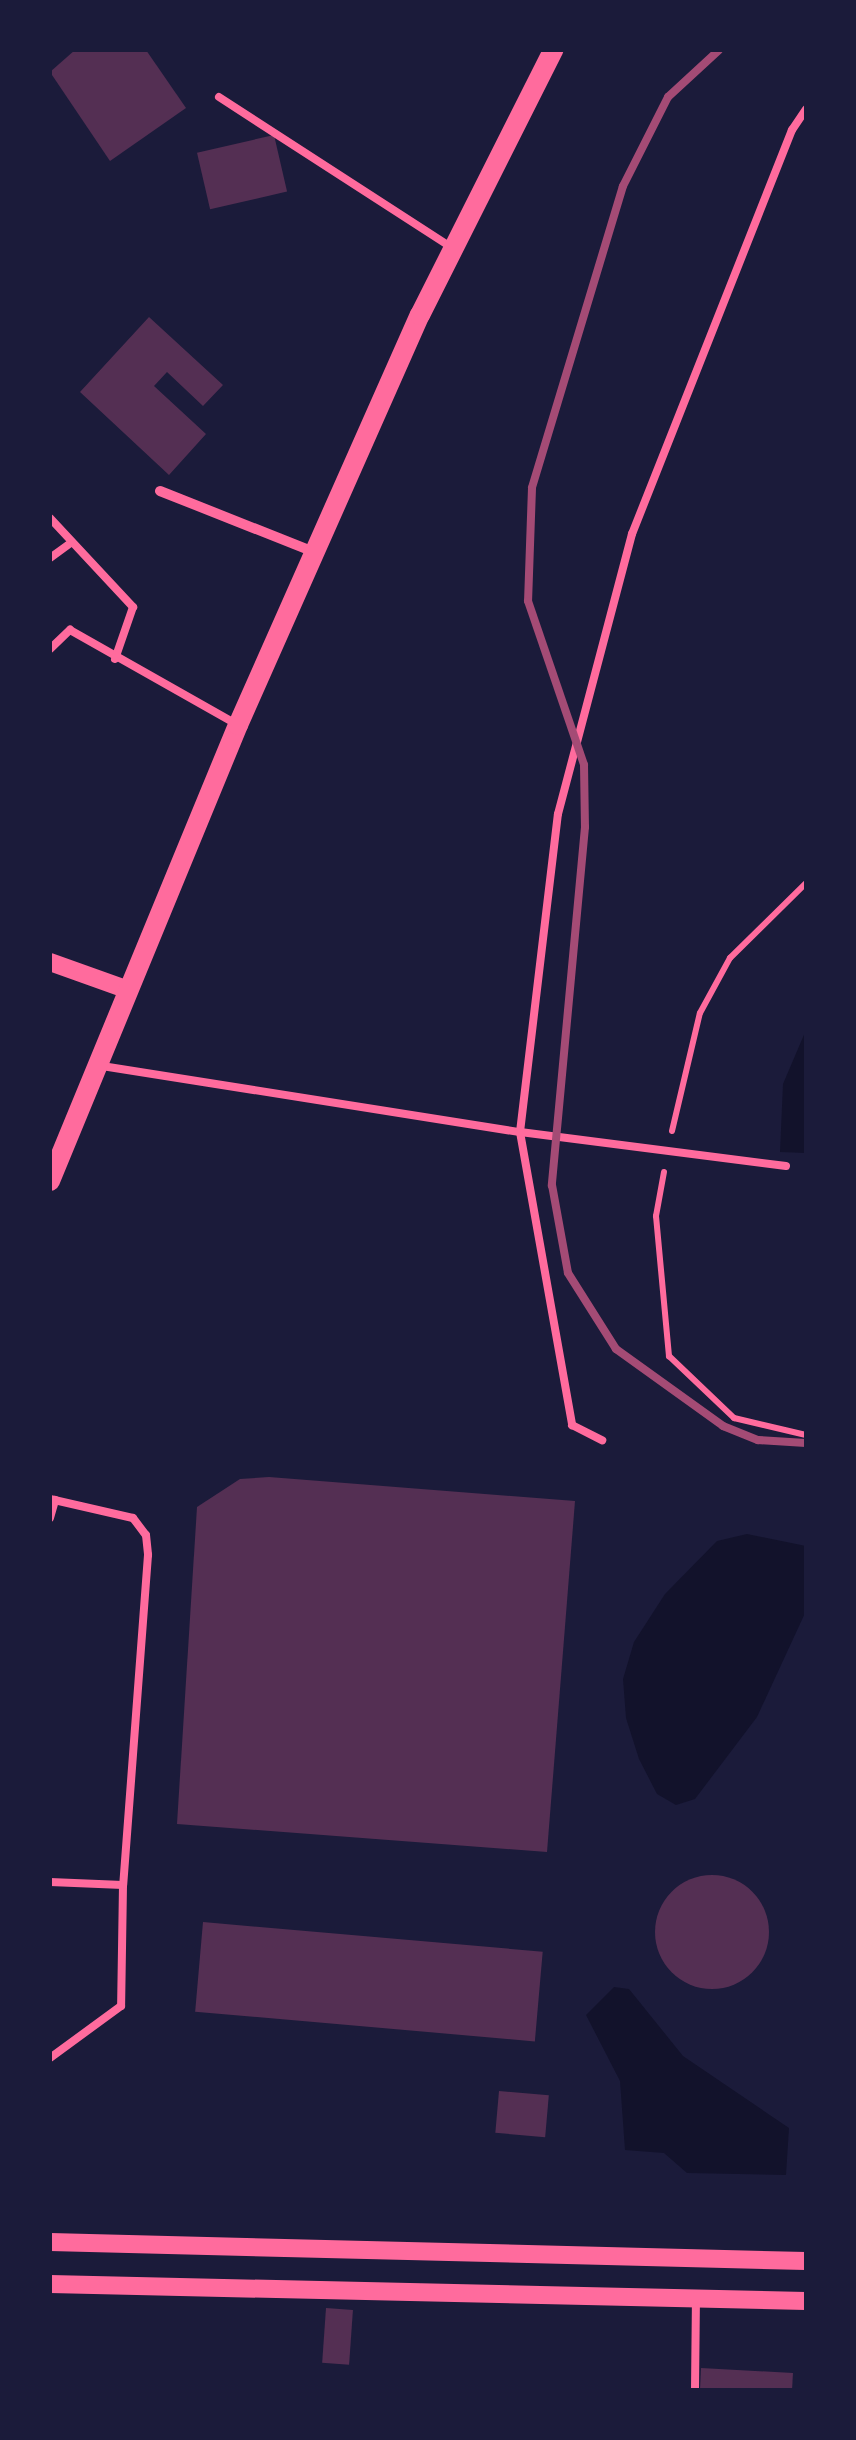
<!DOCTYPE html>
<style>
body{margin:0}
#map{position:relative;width:856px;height:2440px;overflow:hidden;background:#1b1b3a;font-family:"Source Sans 3",sans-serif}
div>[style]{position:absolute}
.water>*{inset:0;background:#12122b}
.building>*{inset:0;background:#542f53;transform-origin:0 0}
.round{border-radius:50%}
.path>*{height:6px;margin:-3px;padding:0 3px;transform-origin:3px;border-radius:3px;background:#ff6b9d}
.service>*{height:8px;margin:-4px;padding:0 4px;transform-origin:4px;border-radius:4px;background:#ff6b9d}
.minor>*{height:10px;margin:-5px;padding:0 5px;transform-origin:5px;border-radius:5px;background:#ff6b9d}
.tertiary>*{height:18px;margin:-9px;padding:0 9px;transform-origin:9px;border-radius:9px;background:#ff6b9d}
.secondary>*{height:20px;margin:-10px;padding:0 10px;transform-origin:10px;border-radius:10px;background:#ff6b9d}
.rail>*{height:8px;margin:-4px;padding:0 4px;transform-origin:4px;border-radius:4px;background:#a44b75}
span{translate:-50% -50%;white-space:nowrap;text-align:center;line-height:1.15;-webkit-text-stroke:8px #1b1b3a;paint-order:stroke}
.frame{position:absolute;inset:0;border:52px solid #1b1b3a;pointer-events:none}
</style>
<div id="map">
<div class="water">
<div style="clip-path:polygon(806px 1030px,806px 1153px,780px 1152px,783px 1084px)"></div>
<div style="clip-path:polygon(747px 1534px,806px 1546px,806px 1611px,757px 1717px,695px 1799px,676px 1805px,657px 1794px,639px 1759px,626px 1718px,623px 1679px,634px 1642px,665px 1594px,717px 1541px)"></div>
<div style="clip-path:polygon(614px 1987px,629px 1989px,683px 2056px,789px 2128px,786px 2175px,687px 2173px,664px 2153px,625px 2150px,620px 2081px,586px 2015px)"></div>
</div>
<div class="building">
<div style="clip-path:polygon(75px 50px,146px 50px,186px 108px,110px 161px,50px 72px)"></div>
<div style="left:274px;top:135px;width:58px;height:79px;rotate:77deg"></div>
<div style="clip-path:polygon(149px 317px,223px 385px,203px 406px,167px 372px,154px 386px,206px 434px,169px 475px,80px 392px)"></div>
<div style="clip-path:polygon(269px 1477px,575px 1501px,547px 1852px,177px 1824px,197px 1507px,240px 1479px)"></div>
<div class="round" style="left:655px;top:1875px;width:114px;height:114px"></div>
<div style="left:203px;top:1922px;width:341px;height:90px;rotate:5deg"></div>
<div style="left:499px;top:2091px;width:50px;height:42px;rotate:5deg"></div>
<div style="left:326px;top:2308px;width:27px;height:55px;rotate:4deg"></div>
<div style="clip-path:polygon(701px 2368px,793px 2373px,792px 2390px,700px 2390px)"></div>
</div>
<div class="path">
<div style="left:672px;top:1131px;width:121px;rotate:-76.7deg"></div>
<div style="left:700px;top:1013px;width:63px;rotate:-61.4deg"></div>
<div style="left:730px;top:958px;width:107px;rotate:-44.6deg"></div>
<div style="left:664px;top:1172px;width:45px;rotate:100.3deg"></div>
<div style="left:656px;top:1216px;width:141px;rotate:84.7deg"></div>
<div style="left:669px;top:1356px;width:90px;rotate:43.6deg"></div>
<div style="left:734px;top:1418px;width:74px;rotate:13.3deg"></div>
</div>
<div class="service">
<div style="left:219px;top:97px;width:278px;rotate:32.9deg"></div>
<div style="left:50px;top:518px;width:122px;rotate:47deg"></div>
<div style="left:133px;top:607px;width:55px;rotate:109.1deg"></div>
<div style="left:50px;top:558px;width:27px;rotate:-36deg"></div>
<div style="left:50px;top:649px;width:28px;rotate:-44deg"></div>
<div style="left:70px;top:630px;width:193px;rotate:29.5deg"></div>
<div style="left:102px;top:1066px;width:423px;rotate:9deg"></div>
<div style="left:520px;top:1132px;width:298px;rotate:79.9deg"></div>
<div style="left:572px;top:1425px;width:34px;rotate:27deg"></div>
<div style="left:786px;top:1166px;width:268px;rotate:-172.7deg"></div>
<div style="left:520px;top:1132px;width:320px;rotate:-83.2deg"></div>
<div style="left:558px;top:814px;width:290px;rotate:-75.2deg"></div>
<div style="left:632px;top:534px;width:435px;rotate:-68.4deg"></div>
<div style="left:792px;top:130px;width:25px;rotate:-56deg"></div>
<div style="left:50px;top:1499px;width:85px;rotate:12.9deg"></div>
<div style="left:133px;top:1518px;width:21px;rotate:53deg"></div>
<div style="left:146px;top:1535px;width:20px;rotate:84deg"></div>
<div style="left:148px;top:1555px;width:331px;rotate:94.3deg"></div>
<div style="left:123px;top:1885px;width:121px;rotate:90.9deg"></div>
<div style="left:121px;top:2006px;width:88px;rotate:143.8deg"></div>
<div style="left:50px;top:1518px;width:19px;rotate:-74deg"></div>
<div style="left:50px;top:1882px;width:73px;rotate:2.4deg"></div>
<div style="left:695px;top:2390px;width:90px;rotate:-89.4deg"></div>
</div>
<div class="minor">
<div style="left:160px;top:491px;width:166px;rotate:21.6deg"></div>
</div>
<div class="tertiary">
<div style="left:50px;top:962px;width:81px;rotate:19.6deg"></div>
<div style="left:50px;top:2242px;width:756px;rotate:1.44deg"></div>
<div style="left:50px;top:2284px;width:756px;rotate:1.29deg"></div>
</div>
<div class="secondary">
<div style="left:50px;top:1181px;width:493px;rotate:-67.6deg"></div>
<div style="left:238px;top:725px;width:449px;rotate:-66.1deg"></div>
<div style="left:420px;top:315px;width:297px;rotate:-63.3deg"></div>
</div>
<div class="rail">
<div style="left:719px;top:50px;width:69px;rotate:137.3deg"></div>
<div style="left:668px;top:97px;width:100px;rotate:116.8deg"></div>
<div style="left:623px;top:186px;width:315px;rotate:106.8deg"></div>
<div style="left:532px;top:488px;width:113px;rotate:92deg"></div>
<div style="left:528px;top:601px;width:173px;rotate:71.1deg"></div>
<div style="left:584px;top:765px;width:62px;rotate:89.1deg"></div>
<div style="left:585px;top:827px;width:360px;rotate:95.3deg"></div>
<div style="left:552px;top:1185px;width:89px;rotate:79.7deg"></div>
<div style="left:568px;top:1273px;width:90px;rotate:57.7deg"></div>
<div style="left:616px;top:1349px;width:132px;rotate:35.7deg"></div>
<div style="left:723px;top:1426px;width:38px;rotate:22deg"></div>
<div style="left:758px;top:1440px;width:48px;rotate:3.6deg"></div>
</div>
<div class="frame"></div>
</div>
